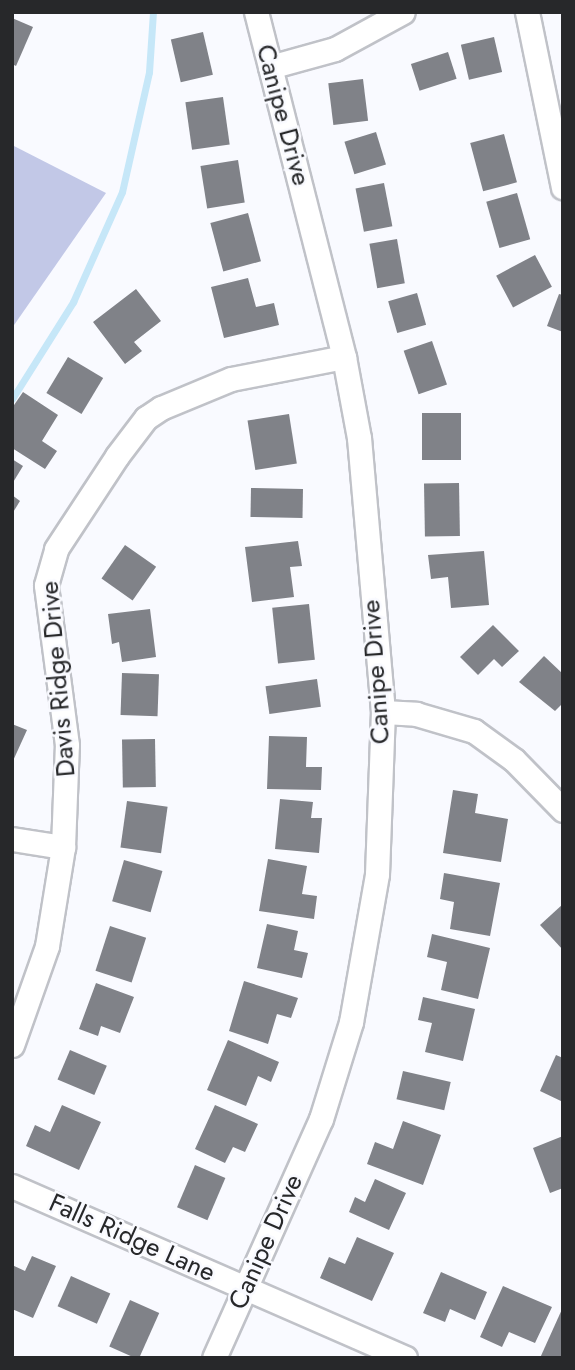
<!DOCTYPE html>
<style>
body{margin:0}
#map{position:relative;width:575px;height:1370px;overflow:hidden;background:#f9faff;font-family:Jost,sans-serif}
div>[style]{position:absolute}
.green>*{inset:0;background:#c2c8e7}
.stream>*{height:7px;margin:-3.5px;padding:0 3.5px;transform-origin:3.5px;border-radius:3.5px;background:#c6e7f8}
.building>*{inset:0;background:#808288;transform-origin:0 0}
.roads{filter:drop-shadow(2px 0 #c0c2c8) drop-shadow(-2px 0 #c0c2c8) drop-shadow(0 2px #c0c2c8) drop-shadow(0 -2px #c0c2c8)}
.minor>*{height:23px;margin:-11.5px;padding:0 11.5px;transform-origin:11.5px;border-radius:11.5px;background:#fff}
span{translate:-50% -50%;white-space:nowrap;text-align:center;line-height:1.15;-webkit-text-stroke:5px #f9faff;paint-order:stroke}
.street-label{font-size:26px;color:#27282a}
.frame{position:absolute;inset:0;border:14px solid #27282a;pointer-events:none}
</style>
<div id="map">
<div class="green">
<div style="clip-path:polygon(12px 145px,106px 193px,12px 328px)"></div>
</div>
<div class="stream">
<div style="left:12px;top:399px;width:115px;rotate:-57.8deg"></div>
<div style="left:73px;top:302px;width:120px;rotate:-66deg"></div>
<div style="left:122px;top:192px;width:123px;rotate:-77.3deg"></div>
<div style="left:149px;top:72px;width:60px;rotate:-86.2deg"></div>
</div>
<div class="building">
<div style="clip-path:polygon(12px 18px,33px 27px,16px 66px,12px 64px)"></div>
<div style="left:203px;top:32px;width:44px;height:33px;rotate:77deg"></div>
<div style="left:494px;top:37px;width:36px;height:34px;rotate:77deg"></div>
<div style="left:448px;top:52px;width:28px;height:39px;rotate:72deg"></div>
<div style="left:363px;top:79px;width:42px;height:35px;rotate:83deg"></div>
<div style="left:223px;top:97px;width:48px;height:38px;rotate:82deg"></div>
<div style="left:376px;top:132px;width:34px;height:33px;rotate:73deg"></div>
<div style="left:504px;top:134px;width:50px;height:35px;rotate:75deg"></div>
<div style="left:238px;top:160px;width:43px;height:38px;rotate:81deg"></div>
<div style="left:384px;top:183px;width:44px;height:29px;rotate:79deg"></div>
<div style="left:517px;top:193px;width:48px;height:32px;rotate:74deg"></div>
<div style="left:248px;top:213px;width:50px;height:39px;rotate:75deg"></div>
<div style="left:397px;top:239px;width:45px;height:28px;rotate:80deg"></div>
<div style="left:535px;top:255px;width:36px;height:44px;rotate:62deg"></div>
<div style="clip-path:polygon(248px 278px,256px 307px,274px 303px,279px 325px,224px 338px,211px 287px)"></div>
<div style="clip-path:polygon(136px 289px,161px 321px,134px 342px,142px 351px,125px 364px,93px 322px)"></div>
<div style="left:417px;top:293px;width:33px;height:30px;rotate:74deg"></div>
<div style="clip-path:polygon(559px 294px,563px 295px,563px 332px,547px 326px)"></div>
<div style="left:432px;top:341px;width:46px;height:30px;rotate:71deg"></div>
<div style="left:68px;top:357px;width:41px;height:42px;rotate:31deg"></div>
<div style="clip-path:polygon(23px 392px,58px 415px,42px 441px,57px 451px,45px 469px,12px 448px,12px 408px)"></div>
<div style="left:461px;top:413px;width:47px;height:39px;rotate:90deg"></div>
<div style="left:289px;top:414px;width:50px;height:42px;rotate:81deg"></div>
<div style="clip-path:polygon(12px 459px,23px 466px,12px 484px)"></div>
<div style="left:459px;top:483px;width:53px;height:35px;rotate:89deg"></div>
<div style="left:251px;top:488px;width:52px;height:29px;rotate:1deg"></div>
<div style="clip-path:polygon(12px 495px,20px 501px,12px 514px)"></div>
<div style="clip-path:polygon(298px 541px,302px 566px,290px 567px,294px 597px,252px 602px,245px 547px)"></div>
<div style="left:125px;top:545px;width:38px;height:41px;rotate:35deg"></div>
<div style="clip-path:polygon(484px 551px,489px 605px,451px 608px,448px 577px,431px 579px,428px 555px)"></div>
<div style="left:309px;top:604px;width:56px;height:37px;rotate:84deg"></div>
<div style="clip-path:polygon(150px 609px,156px 657px,122px 662px,119px 642px,112px 644px,108px 614px)"></div>
<div style="clip-path:polygon(493px 625px,519px 651px,502px 667px,494px 659px,478px 675px,460px 657px)"></div>
<div style="clip-path:polygon(544px 656px,563px 674px,563px 703px,555px 711px,519px 682px)"></div>
<div style="left:122px;top:673px;width:37px;height:42px;rotate:2deg"></div>
<div style="left:317px;top:679px;width:28px;height:52px;rotate:82deg"></div>
<div style="clip-path:polygon(12px 724px,27px 730px,12px 763px)"></div>
<div style="clip-path:polygon(269px 736px,307px 737px,306px 767px,322px 767px,321px 790px,267px 789px)"></div>
<div style="left:155px;top:739px;width:48px;height:33px;rotate:89deg"></div>
<div style="clip-path:polygon(453px 790px,478px 794px,475px 813px,508px 819px,501px 862px,443px 853px)"></div>
<div style="clip-path:polygon(280px 799px,313px 802px,311px 818px,322px 818px,319px 853px,275px 849px)"></div>
<div style="left:127px;top:801px;width:41px;height:47px;rotate:8deg"></div>
<div style="clip-path:polygon(268px 859px,307px 866px,302px 894px,317px 896px,314px 919px,259px 911px)"></div>
<div style="left:124px;top:860px;width:40px;height:43px;rotate:16deg"></div>
<div style="clip-path:polygon(444px 873px,500px 883px,490px 936px,450px 929px,454px 902px,440px 899px)"></div>
<div style="clip-path:polygon(563px 904px,563px 950px,540px 925px)"></div>
<div style="clip-path:polygon(267px 924px,298px 931px,294px 950px,308px 953px,302px 978px,257px 968px)"></div>
<div style="left:110px;top:926px;width:38px;height:47px;rotate:18deg"></div>
<div style="clip-path:polygon(432px 934px,490px 948px,478px 999px,441px 990px,447px 962px,427px 957px)"></div>
<div style="clip-path:polygon(244px 981px,298px 998px,291px 1018px,277px 1014px,268px 1044px,229px 1031px)"></div>
<div style="clip-path:polygon(96px 983px,134px 997px,120px 1033px,101px 1026px,98px 1036px,79px 1029px)"></div>
<div style="clip-path:polygon(423px 997px,475px 1009px,463px 1061px,425px 1052px,432px 1023px,418px 1020px)"></div>
<div style="clip-path:polygon(228px 1040px,279px 1062px,271px 1082px,258px 1076px,246px 1106px,207px 1090px)"></div>
<div style="left:70px;top:1050px;width:40px;height:32px;rotate:23deg"></div>
<div style="clip-path:polygon(556px 1055px,563px 1058px,563px 1102px,540px 1091px)"></div>
<div style="left:403px;top:1071px;width:49px;height:29px;rotate:13deg"></div>
<div style="clip-path:polygon(62px 1105px,101px 1122px,79px 1170px,26px 1146px,35px 1125px,50px 1132px)"></div>
<div style="clip-path:polygon(215px 1105px,258px 1124px,245px 1152px,233px 1147px,225px 1163px,195px 1149px)"></div>
<div style="clip-path:polygon(403px 1121px,441px 1135px,423px 1185px,367px 1164px,375px 1142px,393px 1149px)"></div>
<div style="clip-path:polygon(563px 1136px,563px 1188px,550px 1193px,533px 1148px)"></div>
<div style="left:195px;top:1165px;width:33px;height:46px;rotate:23deg"></div>
<div style="clip-path:polygon(375px 1179px,406px 1193px,389px 1230px,349px 1212px,355px 1197px,365px 1202px)"></div>
<div style="clip-path:polygon(357px 1237px,394px 1253px,372px 1301px,320px 1278px,329px 1257px,345px 1264px)"></div>
<div style="clip-path:polygon(32px 1256px,56px 1266px,33px 1318px,12px 1309px,12px 1265px,25px 1271px)"></div>
<div style="clip-path:polygon(441px 1272px,487px 1292px,475px 1320px,450px 1309px,445px 1322px,423px 1313px)"></div>
<div style="left:71px;top:1276px;width:43px;height:33px;rotate:24deg"></div>
<div style="clip-path:polygon(503px 1286px,552px 1307px,535px 1343px,509px 1332px,502px 1347px,480px 1337px)"></div>
<div style="left:130px;top:1300px;width:32px;height:51px;rotate:24deg"></div>
<div style="clip-path:polygon(563px 1307px,563px 1358px,540px 1358px)"></div>
</div>
<div class="roads">
<div class="minor">
<div style="left:527px;top:12px;width:179px;rotate:78.4deg"></div>
<div style="left:270px;top:67px;width:67px;rotate:-15.5deg"></div>
<div style="left:335px;top:49px;width:77px;rotate:-28.6deg"></div>
<div style="left:383px;top:712px;width:33px;rotate:3deg"></div>
<div style="left:416px;top:714px;width:60px;rotate:16.3deg"></div>
<div style="left:474px;top:731px;width:49px;rotate:35.9deg"></div>
<div style="left:514px;top:760px;width:70px;rotate:45.6deg"></div>
<div style="left:12px;top:839px;width:52px;rotate:8.9deg"></div>
<div style="left:12px;top:1045px;width:105px;rotate:-70.5deg"></div>
<div style="left:47px;top:946px;width:100px;rotate:-80.8deg"></div>
<div style="left:63px;top:847px;width:102px;rotate:-87.8deg"></div>
<div style="left:67px;top:745px;width:161px;rotate:-97.5deg"></div>
<div style="left:46px;top:585px;width:37px;rotate:-74deg"></div>
<div style="left:56px;top:549px;width:111px;rotate:-56.7deg"></div>
<div style="left:117px;top:456px;width:48px;rotate:-52.7deg"></div>
<div style="left:146px;top:418px;width:18px;rotate:-34deg"></div>
<div style="left:161px;top:408px;width:76px;rotate:-22.5deg"></div>
<div style="left:231px;top:379px;width:115px;rotate:-11deg"></div>
<div style="left:12px;top:1186px;width:429px;rotate:23.6deg"></div>
<div style="left:214px;top:1358px;width:262px;rotate:-65.9deg"></div>
<div style="left:321px;top:1119px;width:102px;rotate:-72.8deg"></div>
<div style="left:351px;top:1022px;width:150px;rotate:-80deg"></div>
<div style="left:377px;top:874px;width:162px;rotate:-87.9deg"></div>
<div style="left:383px;top:712px;width:275px;rotate:-95deg"></div>
<div style="left:359px;top:438px;width:82px;rotate:-100.5deg"></div>
<div style="left:344px;top:357px;width:356px;rotate:-104.3deg"></div>
</div>
</div>
<div class="street-label">
<span style="left:283px;top:115px;rotate:75deg">Canipe Drive</span>
<span style="left:376px;top:672px;rotate:-94deg">Canipe Drive</span>
<span style="left:58px;top:679px;rotate:-95deg">Davis Ridge Drive</span>
<span style="left:132px;top:1238px;rotate:24deg">Falls Ridge Lane</span>
<span style="left:266px;top:1242px;rotate:-66deg">Canipe Drive</span>
</div>
<div class="frame"></div>
</div>
